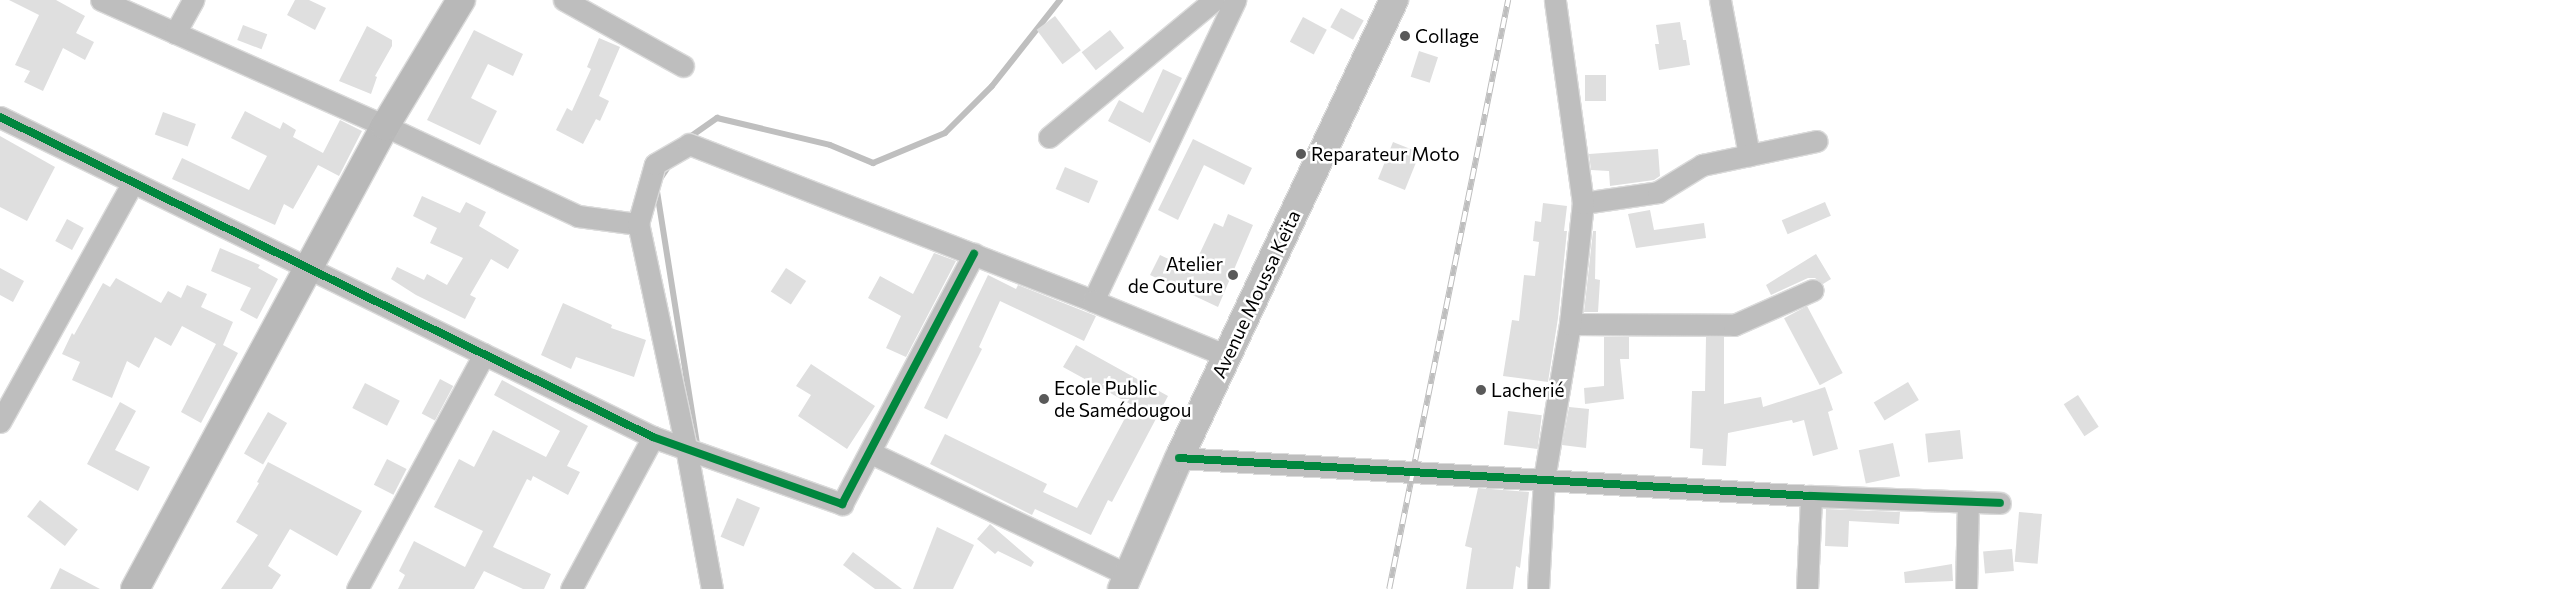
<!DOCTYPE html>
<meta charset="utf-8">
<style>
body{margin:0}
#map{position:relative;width:2564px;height:589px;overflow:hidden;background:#fff;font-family:Commissioner,sans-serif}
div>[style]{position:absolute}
.stream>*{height:6px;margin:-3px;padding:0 3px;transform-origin:3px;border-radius:3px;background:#bfbfbf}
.building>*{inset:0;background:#dfdfdf;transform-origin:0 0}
.roads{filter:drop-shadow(1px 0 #dbdbdb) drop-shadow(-1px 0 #dbdbdb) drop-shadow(0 1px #dbdbdb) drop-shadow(0 -1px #dbdbdb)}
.street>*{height:21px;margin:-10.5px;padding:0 10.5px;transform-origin:10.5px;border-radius:10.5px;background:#bebebe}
.secondary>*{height:28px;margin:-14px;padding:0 14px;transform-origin:14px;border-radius:14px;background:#b8b8b8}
.primary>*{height:28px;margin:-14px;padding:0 14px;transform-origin:14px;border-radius:14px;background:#bebebe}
.rail>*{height:5.5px;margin-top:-2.75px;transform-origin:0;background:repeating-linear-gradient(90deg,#fff 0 11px,#bebebe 0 22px);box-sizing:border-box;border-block:1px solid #bebebe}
.cycleway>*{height:8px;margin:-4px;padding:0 4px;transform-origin:4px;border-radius:4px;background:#00873e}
.dots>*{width:14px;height:14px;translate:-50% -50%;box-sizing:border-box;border:2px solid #fff;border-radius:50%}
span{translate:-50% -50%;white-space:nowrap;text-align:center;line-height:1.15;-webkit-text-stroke:5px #fff;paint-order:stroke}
.poi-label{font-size:19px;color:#000}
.left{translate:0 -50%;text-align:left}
.right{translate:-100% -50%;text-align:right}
.street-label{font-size:19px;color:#000}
</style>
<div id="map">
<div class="stream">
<div style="left:687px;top:139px;width:37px;rotate:-35deg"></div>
<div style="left:717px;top:118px;width:116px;rotate:13.4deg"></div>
<div style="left:830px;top:145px;width:47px;rotate:22.7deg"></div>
<div style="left:873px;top:163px;width:78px;rotate:-22.6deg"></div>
<div style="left:945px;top:133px;width:66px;rotate:-45deg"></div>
<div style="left:992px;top:86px;width:110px;rotate:-51.7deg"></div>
<div style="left:670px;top:164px;width:25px;rotate:124deg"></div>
<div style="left:656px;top:185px;width:267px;rotate:81deg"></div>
</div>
<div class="building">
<div style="clip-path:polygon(9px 0,56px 0,85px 16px,76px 33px,94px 42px,85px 60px,63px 48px,43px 91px,24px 82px,30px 71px,15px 65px,39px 15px)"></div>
<div style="clip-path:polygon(295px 0,309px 0,326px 8px,315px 30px,287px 15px)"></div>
<div style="left:1341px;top:8px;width:26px;height:22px;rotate:29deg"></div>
<div style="left:1055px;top:16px;width:43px;height:23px;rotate:53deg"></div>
<div style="left:1303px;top:17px;width:27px;height:28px;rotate:28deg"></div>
<div style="clip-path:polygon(1680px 22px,1683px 40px,1686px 40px,1690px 65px,1659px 70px,1655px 44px,1659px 44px,1656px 25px)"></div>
<div style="left:243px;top:25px;width:26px;height:16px;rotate:21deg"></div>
<div style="clip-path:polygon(367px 26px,392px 40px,392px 46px,375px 76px,377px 77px,371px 94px,339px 81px)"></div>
<div style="clip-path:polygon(474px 30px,523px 54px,513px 76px,488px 64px,471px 98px,497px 111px,480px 145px,427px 120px)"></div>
<div style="left:1110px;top:30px;width:23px;height:36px;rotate:52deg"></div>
<div style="clip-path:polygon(599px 38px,620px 47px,599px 96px,609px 101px,600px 121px,596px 119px,583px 144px,556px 130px,567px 108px,572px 111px,591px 69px,587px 67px)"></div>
<div style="left:1419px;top:51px;width:20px;height:27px;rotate:18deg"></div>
<div style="clip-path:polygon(1163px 69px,1182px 78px,1150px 143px,1108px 121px,1119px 100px,1143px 113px)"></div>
<div style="left:1585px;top:75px;width:21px;height:26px"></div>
<div style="clip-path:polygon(245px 111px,280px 129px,283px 122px,296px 130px,293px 137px,323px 153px,340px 120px,362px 131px,339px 176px,318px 165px,293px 209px,284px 204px,275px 225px,172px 179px,182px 158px,249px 190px,267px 156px,231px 138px)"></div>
<div style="left:163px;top:112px;width:35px;height:24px;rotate:20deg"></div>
<div style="clip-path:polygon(0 136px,55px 167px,27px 221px,0 207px)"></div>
<div style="clip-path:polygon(1193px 139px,1252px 168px,1244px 185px,1204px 165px,1178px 220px,1158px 210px)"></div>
<div style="left:1393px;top:142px;width:29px;height:40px;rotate:22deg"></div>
<div style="clip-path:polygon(1658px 149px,1660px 176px,1654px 180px,1610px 186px,1609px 171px,1591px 170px,1589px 154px)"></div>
<div style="left:1065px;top:167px;width:36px;height:24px;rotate:23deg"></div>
<div style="clip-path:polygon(422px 196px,460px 213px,466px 202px,486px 212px,479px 226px,519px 250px,508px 269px,491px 259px,470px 295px,476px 298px,465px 319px,416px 295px,391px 279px,397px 267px,424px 280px,427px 274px,447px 285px,463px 258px,430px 243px,437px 228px,413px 216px)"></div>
<div style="left:1825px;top:202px;width:15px;height:47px;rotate:67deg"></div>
<div style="clip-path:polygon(1543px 203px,1567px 206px,1564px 231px,1567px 231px,1558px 318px,1548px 382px,1503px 376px,1512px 320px,1519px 321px,1524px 275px,1535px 276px,1539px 242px,1533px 241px,1535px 221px,1541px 222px)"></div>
<div style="clip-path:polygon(1650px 210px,1654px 230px,1704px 223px,1706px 238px,1636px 248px,1628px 214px)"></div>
<div style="clip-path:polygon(1228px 214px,1253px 225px,1218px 307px,1150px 275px,1160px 255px,1192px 270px,1214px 223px,1223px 227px)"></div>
<div style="left:67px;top:219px;width:19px;height:25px;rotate:28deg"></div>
<div style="clip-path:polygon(1593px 231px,1596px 231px,1595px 279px,1600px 280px,1598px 312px,1584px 312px)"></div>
<div style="clip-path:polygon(220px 248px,260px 265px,258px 268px,278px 279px,257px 319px,240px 310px,251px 288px,211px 271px)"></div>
<div style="clip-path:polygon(934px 253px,956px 261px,906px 357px,886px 348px,901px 316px,868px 298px,880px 276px,913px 294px)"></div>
<div style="clip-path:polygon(1816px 254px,1831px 279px,1823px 284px,1815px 278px,1808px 278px,1771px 295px,1766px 285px)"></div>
<div style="clip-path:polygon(0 268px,24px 281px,13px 302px,0 295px)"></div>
<div style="left:786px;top:268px;width:24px;height:28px;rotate:33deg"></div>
<div style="clip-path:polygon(988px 275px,1016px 289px,1018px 285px,1096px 316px,1084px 341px,1000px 301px,979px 347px,982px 349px,947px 419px,924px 408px)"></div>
<div style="clip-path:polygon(116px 278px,161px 303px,168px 291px,181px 298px,187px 285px,207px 294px,201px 307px,233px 322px,223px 345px,238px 353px,201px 423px,181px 412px,216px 344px,182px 326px,171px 346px,155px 337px,139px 368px,127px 361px,112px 398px,72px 380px,80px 362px,62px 354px,72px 333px,74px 335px,103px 283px,110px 287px)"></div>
<div style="clip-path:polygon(563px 303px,612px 325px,611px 328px,646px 340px,634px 377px,576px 357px,571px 369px,541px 355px)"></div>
<div style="left:1807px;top:306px;width:76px;height:26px;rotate:62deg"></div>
<div style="clip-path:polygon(1604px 337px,1629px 337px,1629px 359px,1620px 359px,1624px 399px,1585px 404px,1584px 388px,1604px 386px)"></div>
<div style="clip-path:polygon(1706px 337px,1724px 337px,1724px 404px,1761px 397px,1763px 407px,1825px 387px,1833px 410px,1828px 412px,1838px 449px,1813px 456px,1804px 420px,1793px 423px,1792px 420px,1728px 433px,1726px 466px,1702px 465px,1703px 449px,1690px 448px,1692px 391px,1705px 391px)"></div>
<div style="clip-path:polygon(1076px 345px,1168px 396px,1112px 502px,1108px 500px,1091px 535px,1035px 509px,1032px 515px,930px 464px,945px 434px,1047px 484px,1043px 492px,1077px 508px,1132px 405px,1063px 367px)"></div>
<div style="clip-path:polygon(811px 364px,875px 406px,847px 449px,798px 416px,811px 395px,796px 386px)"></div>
<div style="left:440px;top:379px;width:15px;height:39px;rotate:28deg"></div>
<div style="clip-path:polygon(502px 380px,588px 426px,567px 466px,580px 472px,568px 495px,533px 476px,531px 481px,527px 479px,493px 547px,551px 574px,544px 589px,523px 589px,484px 571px,474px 589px,398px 589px,405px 575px,399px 571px,414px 541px,465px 567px,483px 531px,434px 507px,459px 459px,474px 467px,493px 430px,546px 457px,560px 431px,494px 395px)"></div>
<div style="left:1908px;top:382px;width:21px;height:40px;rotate:59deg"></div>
<div style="left:365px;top:383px;width:39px;height:28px;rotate:27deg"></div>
<div style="left:2078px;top:395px;width:38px;height:17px;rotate:57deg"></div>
<div style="clip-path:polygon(120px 402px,136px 411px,115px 450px,150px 467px,138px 491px,87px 464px)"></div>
<div style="clip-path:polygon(1569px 407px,1589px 409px,1586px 448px,1562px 445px)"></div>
<div style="left:1508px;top:411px;width:34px;height:34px;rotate:7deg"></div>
<div style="left:268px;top:412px;width:22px;height:48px;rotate:30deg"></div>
<div style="left:1960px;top:430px;width:29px;height:35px;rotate:84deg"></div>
<div style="left:1893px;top:443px;width:34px;height:35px;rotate:78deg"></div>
<div style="left:387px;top:459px;width:22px;height:29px;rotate:27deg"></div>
<div style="clip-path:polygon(268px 462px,362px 511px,337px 556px,290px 529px,268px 566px,281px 575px,272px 589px,221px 589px,258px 535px,236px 522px,259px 483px,257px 482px)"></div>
<div style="clip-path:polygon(1478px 488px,1529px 492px,1520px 568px,1516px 566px,1513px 589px,1466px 589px,1472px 548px,1465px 546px)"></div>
<div style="left:737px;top:498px;width:25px;height:42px;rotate:23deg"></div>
<div style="left:40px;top:500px;width:48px;height:21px;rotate:38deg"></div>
<div style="clip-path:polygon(1826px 509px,1900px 512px,1899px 524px,1849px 521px,1848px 547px,1825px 546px)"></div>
<div style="left:2019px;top:512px;width:23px;height:50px;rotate:5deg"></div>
<div style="clip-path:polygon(990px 524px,1034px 562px,1031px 567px,998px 551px,995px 554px,977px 539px)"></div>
<div style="clip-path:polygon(937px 527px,974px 545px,953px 589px,913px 589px)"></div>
<div style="left:2012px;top:549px;width:22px;height:29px;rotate:85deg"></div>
<div style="clip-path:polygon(853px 552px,902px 589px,875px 589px,843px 565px)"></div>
<div style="clip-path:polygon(1952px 564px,1953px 581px,1905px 583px,1904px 572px)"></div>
<div style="clip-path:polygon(60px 568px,100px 589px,50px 589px)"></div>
</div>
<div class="roads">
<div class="street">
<div style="left:101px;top:0;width:311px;rotate:23.9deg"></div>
<div style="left:385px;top:126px;width:213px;rotate:25deg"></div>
<div style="left:578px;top:216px;width:61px;rotate:7.6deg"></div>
<div style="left:564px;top:0;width:136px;rotate:29deg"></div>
<div style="left:1720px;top:0;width:158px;rotate:79.4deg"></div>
<div style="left:175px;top:33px;width:38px;rotate:-61deg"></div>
<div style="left:0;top:117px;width:727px;rotate:26.11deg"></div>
<div style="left:653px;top:437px;width:201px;rotate:19.5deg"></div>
<div style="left:842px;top:504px;width:283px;rotate:-62.2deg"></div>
<div style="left:1049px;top:137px;width:214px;rotate:-39.7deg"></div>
<div style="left:1583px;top:203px;width:76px;rotate:-8.3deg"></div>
<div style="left:1658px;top:192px;width:52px;rotate:-31.5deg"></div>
<div style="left:1702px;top:165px;width:117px;rotate:-11.8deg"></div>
<div style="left:1093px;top:301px;width:333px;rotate:-64.7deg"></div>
<div style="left:1570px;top:324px;width:164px;rotate:0.3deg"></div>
<div style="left:1734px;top:325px;width:86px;rotate:-23.9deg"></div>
<div style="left:0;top:422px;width:274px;rotate:-61deg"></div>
<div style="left:871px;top:453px;width:284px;rotate:25.4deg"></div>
<div style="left:1179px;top:458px;width:633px;rotate:3.44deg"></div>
<div style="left:1811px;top:496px;width:189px;rotate:2.1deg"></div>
<div style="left:357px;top:589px;width:267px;rotate:-61.6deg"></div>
<div style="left:571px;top:589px;width:173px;rotate:-61.7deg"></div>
<div style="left:712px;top:589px;width:144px;rotate:-100.4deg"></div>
<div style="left:686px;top:447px;width:228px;rotate:-102.1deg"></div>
<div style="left:638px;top:224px;width:62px;rotate:-74.2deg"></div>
<div style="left:655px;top:164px;width:39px;rotate:-30deg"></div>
<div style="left:689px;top:144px;width:433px;rotate:21.2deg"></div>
<div style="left:1093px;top:301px;width:145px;rotate:22.3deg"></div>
<div style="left:1538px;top:589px;width:110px;rotate:-86.9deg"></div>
<div style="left:1544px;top:479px;width:157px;rotate:-80.5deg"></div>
<div style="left:1570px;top:324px;width:122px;rotate:-83.9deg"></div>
<div style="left:1583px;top:203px;width:205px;rotate:-97.9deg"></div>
<div style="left:1807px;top:589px;width:93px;rotate:-87.5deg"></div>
<div style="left:1966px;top:589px;width:87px;rotate:-88.7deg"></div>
</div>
<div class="secondary">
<div style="left:135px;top:589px;width:526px;rotate:-61.63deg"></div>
<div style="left:385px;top:126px;width:147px;rotate:-58.9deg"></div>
</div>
<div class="primary">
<div style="left:1122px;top:589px;width:143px;rotate:-66.5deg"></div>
<div style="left:1179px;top:458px;width:506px;rotate:-64.85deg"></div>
</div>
</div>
<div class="rail">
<div style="left:1389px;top:589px;width:601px;rotate:-78.58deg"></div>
</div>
<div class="cycleway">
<div style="left:0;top:117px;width:727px;rotate:26.11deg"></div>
<div style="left:653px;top:437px;width:201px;rotate:19.5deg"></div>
<div style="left:842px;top:504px;width:283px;rotate:-62.2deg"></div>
<div style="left:1179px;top:458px;width:633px;rotate:3.44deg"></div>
<div style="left:1811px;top:496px;width:189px;rotate:2.1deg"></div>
</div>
<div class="dots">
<div style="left:1405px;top:36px;background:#595959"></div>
<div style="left:1301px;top:154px;background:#595959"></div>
<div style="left:1233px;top:275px;background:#595959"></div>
<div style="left:1481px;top:390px;background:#595959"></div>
<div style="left:1044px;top:399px;background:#595959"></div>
</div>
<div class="poi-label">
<span class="left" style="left:1415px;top:36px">Collage</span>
<span class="left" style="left:1311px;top:154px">Reparateur Moto</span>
<span class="right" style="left:1223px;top:275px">Atelier<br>de Couture</span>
<span class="left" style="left:1054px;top:399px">Ecole Public<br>de Samédougou</span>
<span class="left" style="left:1491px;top:390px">Lacherié</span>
</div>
<div class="street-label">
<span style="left:1256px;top:294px;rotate:-65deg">Avenue Moussa Keïta</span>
</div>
</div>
